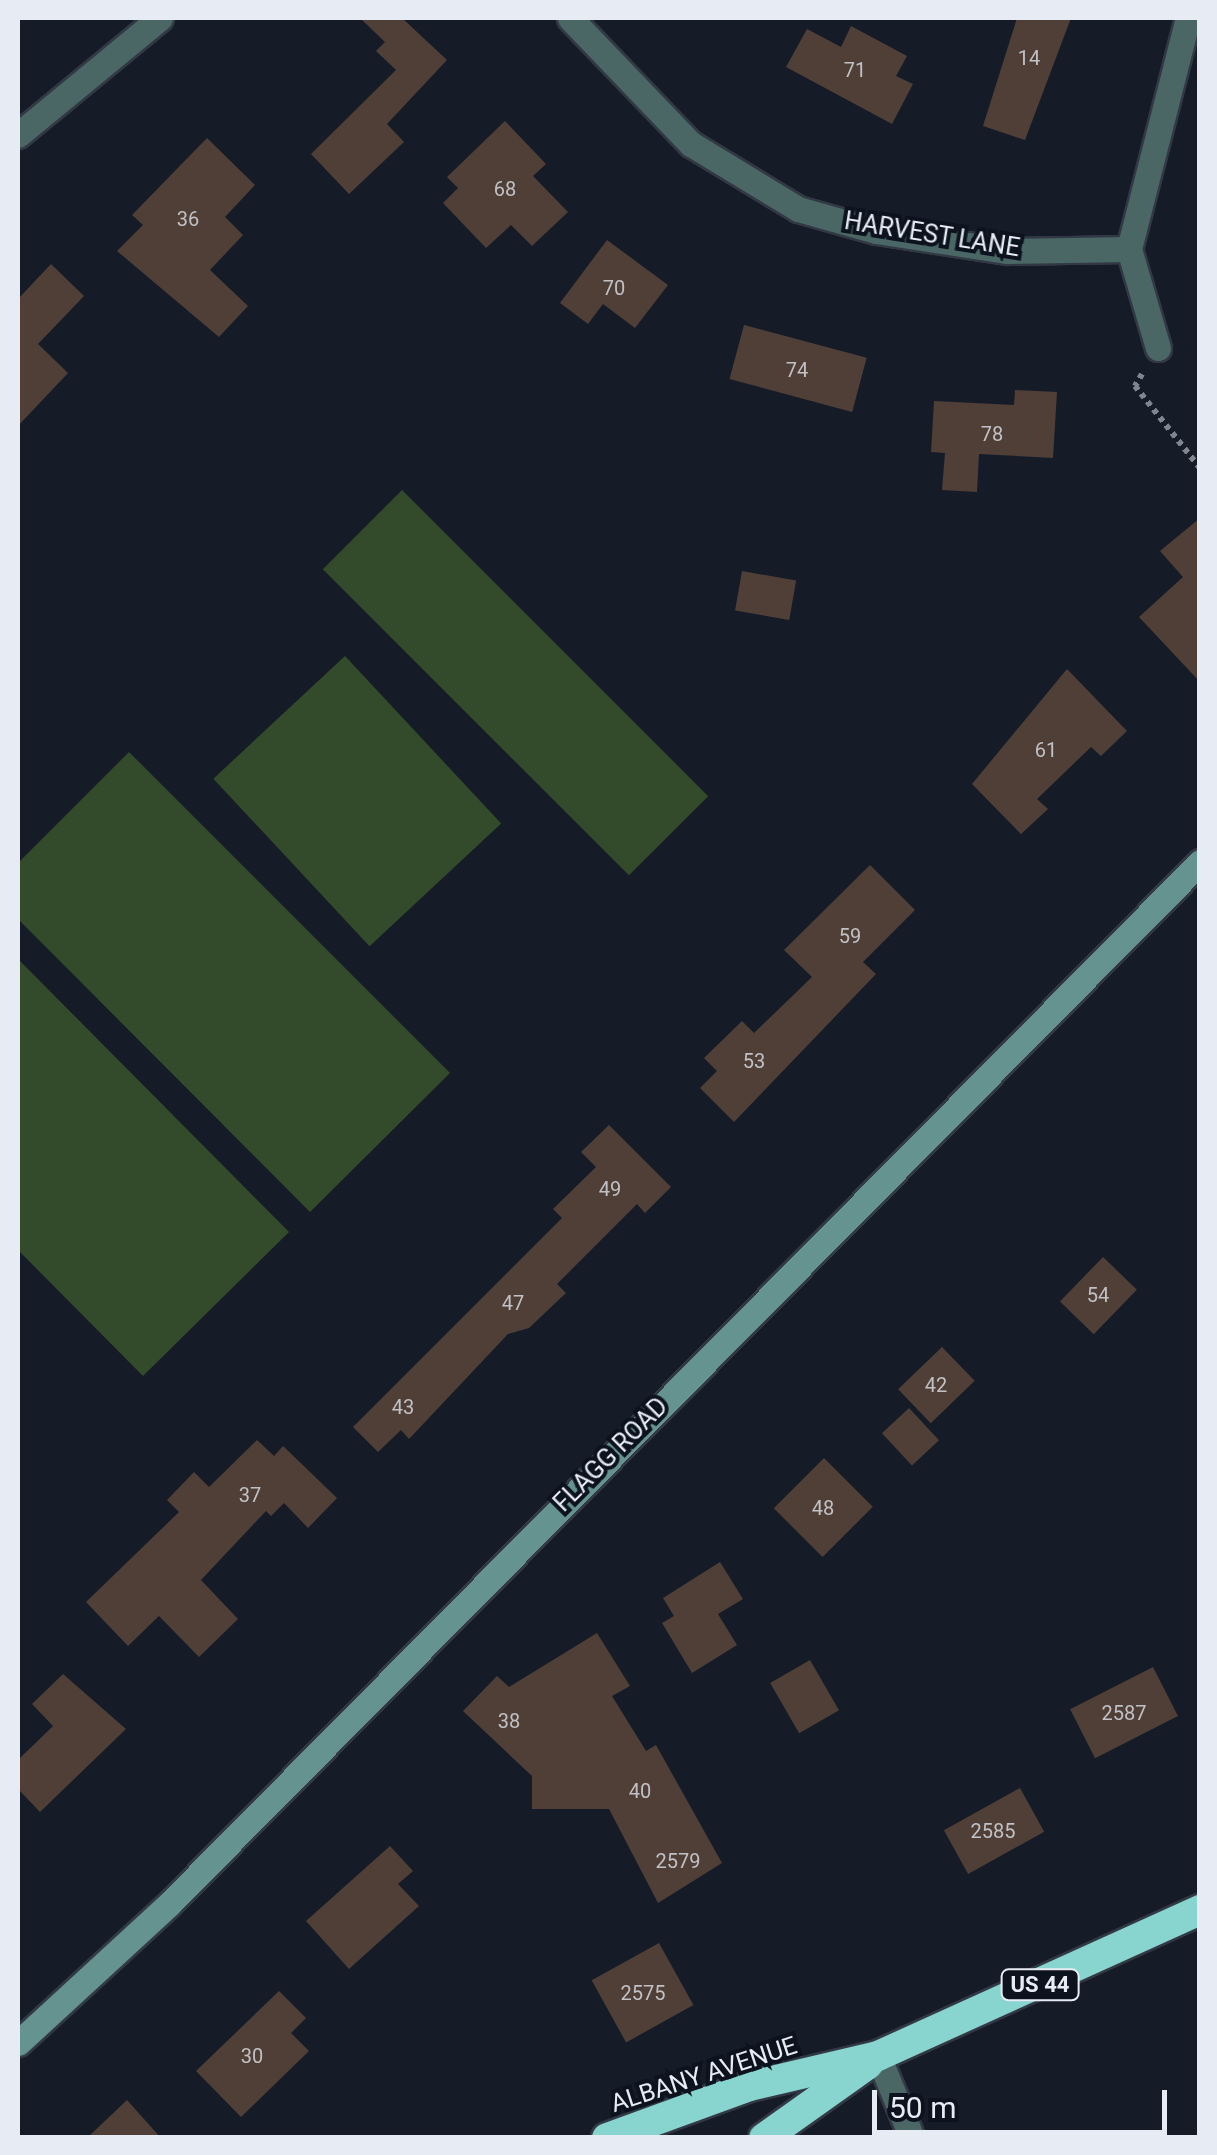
<!DOCTYPE html>
<style>
body{margin:0}
#map{position:relative;width:1217px;height:2155px;overflow:hidden;background:#151c28;font-family:Roboto,sans-serif}
div>[style]{position:absolute}
.green>*{inset:0;background:#334b2a;transform-origin:0 0}
.building>*{inset:0;background:#4f3f37;transform-origin:0 0}
.path>*{height:6px;margin-top:-3px;transform-origin:0;background:repeating-linear-gradient(90deg,#808690 0 5px,transparent 0 10px)}
.roads{filter:drop-shadow(2px 0 #323945) drop-shadow(-2px 0 #323945) drop-shadow(0 2px #323945) drop-shadow(0 -2px #323945)}
.street>*{height:25px;margin:-12.5px;padding:0 12.5px;transform-origin:12.5px;border-radius:12.5px;background:#4a6765}
.secondary>*{height:25px;margin:-12.5px;padding:0 12.5px;transform-origin:12.5px;border-radius:12.5px;background:#649390}
.highway>*{height:30px;margin:-15px;padding:0 15px;transform-origin:15px;border-radius:15px;background:#88d4cf}
span{translate:-50% -50%;white-space:nowrap;text-align:center;line-height:1.15;-webkit-text-stroke:8px #0c121e;paint-order:stroke}
.number-label{font-size:20px;color:#c1c1c5}
.number-label span{-webkit-text-stroke-width:0}
.shield-label span{padding:2px 8px;background:#0c121e;border:2px solid;border-radius:8px;-webkit-text-stroke-width:0}
.shield-label{font-size:22px;color:#e7ecf4;font-weight:700}
.street-label{font-size:25px;color:#e7ecf4}
.frame{position:absolute;inset:0;border:20px solid #e7ecf4;pointer-events:none}
.scale{position:absolute;left:872px;top:2090px;width:295px;height:45px;box-sizing:border-box;border:5px solid #e7ecf4;border-top:0;padding-left:12px;font-size:30px;line-height:35px;white-space:nowrap;color:#e7ecf4;-webkit-text-stroke:8px #0c121e;paint-order:stroke}
</style>
<div id="map">
<div class="green">
<div style="left:402px;top:490px;width:433px;height:112px;rotate:45deg"></div>
<div style="left:345px;top:656px;width:229px;height:180px;rotate:47deg"></div>
<div style="clip-path:polygon(129px 752px,450px 1073px,310px 1212px,18px 919px,18px 863px)"></div>
<div style="clip-path:polygon(18px 959px,289px 1232px,143px 1376px,18px 1250px)"></div>
</div>
<div class="building">
<div style="clip-path:polygon(360px 18px,402px 18px,447px 60px,387px 124px,404px 142px,349px 194px,311px 154px,396px 70px,376px 51px,385px 42px)"></div>
<div style="clip-path:polygon(1017px 18px,1071px 18px,1025px 140px,983px 126px)"></div>
<div style="clip-path:polygon(851px 26px,907px 56px,896px 76px,913px 84px,892px 124px,786px 67px,807px 29px,841px 47px)"></div>
<div style="clip-path:polygon(505px 121px,546px 164px,533px 176px,568px 212px,532px 246px,511px 225px,486px 248px,443px 203px,458px 188px,447px 177px)"></div>
<div style="clip-path:polygon(207px 138px,255px 185px,225px 217px,243px 235px,210px 270px,248px 306px,219px 337px,117px 251px,143px 225px,132px 215px)"></div>
<div style="clip-path:polygon(607px 240px,668px 285px,635px 328px,603px 304px,588px 324px,560px 303px)"></div>
<div style="clip-path:polygon(51px 264px,84px 296px,38px 344px,68px 373px,18px 426px,18px 299px)"></div>
<div style="left:744px;top:325px;width:127px;height:56px;rotate:15deg"></div>
<div style="clip-path:polygon(1015px 390px,1057px 392px,1053px 458px,979px 454px,977px 492px,942px 490px,945px 453px,931px 452px,934px 401px,1014px 405px)"></div>
<div style="clip-path:polygon(1200px 518px,1200px 682px,1139px 617px,1183px 577px,1160px 551px)"></div>
<div style="left:742px;top:571px;width:55px;height:40px;rotate:10deg"></div>
<div style="clip-path:polygon(1067px 669px,1127px 731px,1101px 756px,1091px 747px,1037px 799px,1048px 809px,1021px 834px,972px 784px)"></div>
<div style="clip-path:polygon(870px 865px,915px 910px,863px 962px,876px 974px,734px 1122px,700px 1088px,717px 1071px,704px 1058px,742px 1021px,754px 1033px,812px 977px,784px 950px)"></div>
<div style="clip-path:polygon(609px 1125px,671px 1187px,645px 1213px,637px 1204px,557px 1284px,566px 1293px,529px 1328px,508px 1334px,409px 1439px,401px 1430px,378px 1452px,353px 1427px,562px 1218px,553px 1209px,596px 1167px,581px 1152px)"></div>
<div style="left:1103px;top:1257px;width:47px;height:62px;rotate:44deg"></div>
<div style="left:942px;top:1347px;width:47px;height:61px;rotate:46deg"></div>
<div style="left:909px;top:1408px;width:44px;height:37px;rotate:47deg"></div>
<div style="clip-path:polygon(257px 1440px,274px 1456px,283px 1446px,337px 1498px,308px 1528px,284px 1503px,271px 1516px,266px 1511px,201px 1580px,238px 1619px,199px 1657px,159px 1616px,128px 1646px,86px 1602px,179px 1512px,167px 1500px,194px 1472px,209px 1487px)"></div>
<div style="left:824px;top:1458px;width:69px;height:71px;rotate:45deg"></div>
<div style="clip-path:polygon(720px 1562px,743px 1599px,718px 1614px,737px 1645px,692px 1673px,662px 1623px,674px 1616px,663px 1598px)"></div>
<div style="clip-path:polygon(597px 1633px,630px 1686px,612px 1696px,646px 1751px,656px 1745px,722px 1863px,658px 1903px,609px 1809px,532px 1809px,532px 1776px,463px 1711px,497px 1676px,509px 1687px)"></div>
<div style="left:810px;top:1660px;width:58px;height:46px;rotate:60deg"></div>
<div style="left:1153px;top:1667px;width:55px;height:93px;rotate:63deg"></div>
<div style="clip-path:polygon(63px 1674px,126px 1729px,40px 1812px,18px 1789px,18px 1760px,53px 1726px,32px 1704px)"></div>
<div style="left:1020px;top:1788px;width:50px;height:87px;rotate:61deg"></div>
<div style="clip-path:polygon(390px 1846px,413px 1871px,398px 1884px,419px 1906px,349px 1969px,306px 1921px)"></div>
<div style="left:659px;top:1943px;width:71px;height:77px;rotate:61deg"></div>
<div style="clip-path:polygon(279px 1991px,306px 2018px,291px 2033px,309px 2051px,241px 2117px,196px 2071px)"></div>
<div style="clip-path:polygon(127px 2100px,161px 2138px,87px 2138px)"></div>
</div>
<div class="path">
<div style="left:1142px;top:374px;width:14px;rotate:120deg"></div>
<div style="left:1135px;top:386px;width:105px;rotate:51.6deg"></div>
</div>
<div class="roads">
<div class="street">
<div style="left:570px;top:18px;width:175px;rotate:46.2deg"></div>
<div style="left:691px;top:144px;width:125px;rotate:31.3deg"></div>
<div style="left:798px;top:209px;width:81px;rotate:15.8deg"></div>
<div style="left:876px;top:231px;width:133px;rotate:8.7deg"></div>
<div style="left:1007px;top:251px;width:122px;rotate:-0.9deg"></div>
<div style="left:18px;top:135px;width:184px;rotate:-39.5deg"></div>
<div style="left:1158px;top:348px;width:103px;rotate:-106.3deg"></div>
<div style="left:1129px;top:249px;width:238px;rotate:-75.7deg"></div>
<div style="left:878px;top:2056px;width:89px;rotate:67.5deg"></div>
</div>
<div class="secondary">
<div style="left:18px;top:2043px;width:205px;rotate:-42.6deg"></div>
<div style="left:169px;top:1904px;width:1466px;rotate:-45.3deg"></div>
</div>
<div class="highway">
<div style="left:607px;top:2138px;width:152px;rotate:-20deg"></div>
<div style="left:750px;top:2086px;width:131px;rotate:-13.2deg"></div>
<div style="left:878px;top:2056px;width:354px;rotate:-24.4deg"></div>
<div style="left:764px;top:2138px;width:128px;rotate:-35.4deg"></div>
</div>
</div>
<div class="number-label">
<span style="left:1029px;top:58px">14</span>
<span style="left:855px;top:70px">71</span>
<span style="left:505px;top:189px">68</span>
<span style="left:188px;top:219px">36</span>
<span style="left:614px;top:288px">70</span>
<span style="left:797px;top:370px">74</span>
<span style="left:992px;top:434px">78</span>
<span style="left:1046px;top:750px">61</span>
<span style="left:850px;top:936px">59</span>
<span style="left:754px;top:1061px">53</span>
<span style="left:610px;top:1189px">49</span>
<span style="left:1098px;top:1295px">54</span>
<span style="left:513px;top:1303px">47</span>
<span style="left:936px;top:1385px">42</span>
<span style="left:403px;top:1407px">43</span>
<span style="left:250px;top:1495px">37</span>
<span style="left:823px;top:1508px">48</span>
<span style="left:1124px;top:1713px">2587</span>
<span style="left:509px;top:1721px">38</span>
<span style="left:640px;top:1791px">40</span>
<span style="left:993px;top:1831px">2585</span>
<span style="left:678px;top:1861px">2579</span>
<span style="left:643px;top:1993px">2575</span>
<span style="left:252px;top:2056px">30</span>
</div>
<div class="shield-label">
<span style="left:1040px;top:1985px">US 44</span>
</div>
<div class="street-label">
<span style="left:932px;top:235px;rotate:9deg">HARVEST LANE</span>
<span style="left:611px;top:1455px;rotate:-45deg">FLAGG ROAD</span>
<span style="left:704px;top:2075px;rotate:-18deg">ALBANY AVENUE</span>
</div>
<div class="frame"></div>
<div class="scale">50 m</div>
</div>
